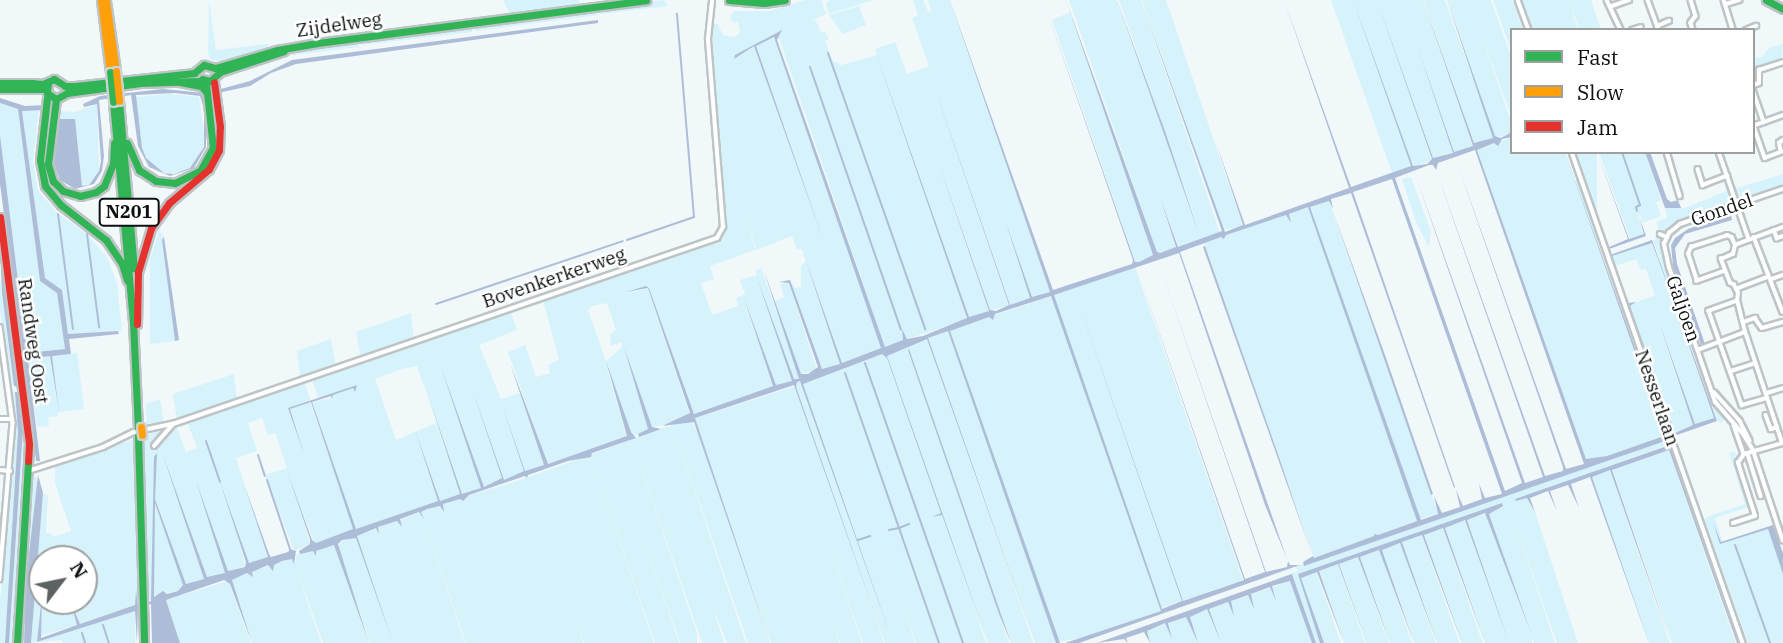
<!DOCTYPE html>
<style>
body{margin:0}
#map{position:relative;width:1783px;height:643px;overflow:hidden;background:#f0f8fa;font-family:"IBM Plex Serif",serif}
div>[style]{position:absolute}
.green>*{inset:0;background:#d6f3fb;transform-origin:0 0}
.water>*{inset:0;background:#aebdd7}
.stream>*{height:2px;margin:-1px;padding:0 1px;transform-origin:1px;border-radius:1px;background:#aebdd7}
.roads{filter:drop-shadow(2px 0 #bec4c6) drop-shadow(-2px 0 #bec4c6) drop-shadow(0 2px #bec4c6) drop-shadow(0 -2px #bec4c6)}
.street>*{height:3.5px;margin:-1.75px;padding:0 1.75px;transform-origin:1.75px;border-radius:1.75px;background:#fdfefe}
.fast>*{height:7px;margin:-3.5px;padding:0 3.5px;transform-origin:3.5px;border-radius:3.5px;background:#30b455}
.slow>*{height:7px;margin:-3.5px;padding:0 3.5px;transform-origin:3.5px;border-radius:3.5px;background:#ff9f0a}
.jam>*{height:7px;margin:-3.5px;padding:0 3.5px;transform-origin:3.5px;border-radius:3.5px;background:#e5322d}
.bridges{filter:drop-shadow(2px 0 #ced2d3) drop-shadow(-2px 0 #ced2d3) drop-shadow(0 2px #ced2d3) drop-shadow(0 -2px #ced2d3)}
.fast-bridge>*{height:7px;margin:-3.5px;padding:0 3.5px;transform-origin:3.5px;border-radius:3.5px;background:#30b455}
.slow-bridge>*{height:7px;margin:-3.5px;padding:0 3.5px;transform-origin:3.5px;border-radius:3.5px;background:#ff9f0a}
span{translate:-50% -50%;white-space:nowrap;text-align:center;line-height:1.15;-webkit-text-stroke:5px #fff;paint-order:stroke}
.shield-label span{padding:2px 5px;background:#fff;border:2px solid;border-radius:5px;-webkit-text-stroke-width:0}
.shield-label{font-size:18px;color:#0d1112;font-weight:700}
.street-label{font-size:19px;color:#0d1112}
.legend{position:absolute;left:1510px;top:28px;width:245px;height:126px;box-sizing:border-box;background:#fff;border:2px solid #9ea0a0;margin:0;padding:9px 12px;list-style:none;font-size:21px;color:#0d1112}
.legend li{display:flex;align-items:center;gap:14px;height:35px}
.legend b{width:35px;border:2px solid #9ea0a0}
.north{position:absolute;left:28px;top:545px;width:70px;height:70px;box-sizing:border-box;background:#fff;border:2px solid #9ea0a0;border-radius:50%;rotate:58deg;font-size:19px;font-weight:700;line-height:28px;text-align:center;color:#0d1112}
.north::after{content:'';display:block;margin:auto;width:24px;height:32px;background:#5c6263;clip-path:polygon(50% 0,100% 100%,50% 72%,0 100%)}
</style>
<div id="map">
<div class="green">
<div style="clip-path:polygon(209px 0,216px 50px,268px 44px,268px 49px,219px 61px,211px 60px,208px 52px)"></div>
<div style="clip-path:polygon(503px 0,579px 0,580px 4px,510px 14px)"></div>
<div style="clip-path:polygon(664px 0,668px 6px,601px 14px,601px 11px,604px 8px)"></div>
<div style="clip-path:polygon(evenodd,805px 0,821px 0,826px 14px,809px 22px,816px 20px,824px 38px,822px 32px,825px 32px,829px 39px,825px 41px,832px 60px,841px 65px,856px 61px,877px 55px,875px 49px,895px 42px,907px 74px,929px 66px,912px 18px,918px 15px,913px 0,923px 0,928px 11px,925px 13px,931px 11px,928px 0,950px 0,1050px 292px,1032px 298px,1005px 221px,1030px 298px,1010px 305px,971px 195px,1009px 306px,990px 310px,939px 162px,989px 311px,969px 317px,953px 275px,967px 320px,907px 339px,902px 330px,904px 340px,885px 347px,778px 35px,769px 37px,753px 46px,770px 38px,776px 40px,882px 348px,842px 363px,802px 249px,797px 250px,792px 236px,756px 250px,746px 216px,755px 250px,710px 266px,714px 279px,701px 283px,712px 315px,738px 306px,736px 298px,745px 294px,740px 280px,757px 275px,755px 271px,761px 268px,780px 321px,774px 301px,784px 297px,780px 284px,789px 283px,817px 370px,801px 374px,787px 341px,800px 379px,794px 380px,787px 361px,792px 381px,776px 385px,744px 299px,773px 386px,694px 414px,648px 286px,627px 294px,648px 288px,690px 416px,652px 428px,624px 348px,649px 429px,635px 436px,631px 432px,605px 362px,627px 437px,547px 464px,508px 352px,525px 345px,536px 377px,550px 373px,548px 365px,559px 360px,543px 300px,689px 251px,724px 235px,711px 25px,717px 23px,723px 35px,735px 37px,740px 32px,738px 21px,733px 23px,730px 17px,734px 11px,770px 11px,805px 0,607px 303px,616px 330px,610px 334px,611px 346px,621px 342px,622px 347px,606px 361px,588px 310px,592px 306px,607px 303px)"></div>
<div style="clip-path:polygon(830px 0,873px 0,829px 14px,826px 3px)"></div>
<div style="clip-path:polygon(1069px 0,1117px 0,1201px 237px,1119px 0,1141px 0,1220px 233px,1179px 247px,1160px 198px,1176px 248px,1157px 253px)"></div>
<div style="clip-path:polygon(1142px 0,1166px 0,1243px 226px,1223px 230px)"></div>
<div style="clip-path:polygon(1331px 0,1423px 0,1473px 147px,1433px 158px,1414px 106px,1432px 161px,1413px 166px,1408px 155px,1411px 167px,1392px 173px)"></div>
<div style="clip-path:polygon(1424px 0,1445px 0,1494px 138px,1486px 142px,1474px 143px)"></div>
<div style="clip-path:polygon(1447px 0,1491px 0,1512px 59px,1512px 118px,1482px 37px,1512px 124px,1512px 132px,1504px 137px,1495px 136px)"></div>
<div style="clip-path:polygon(1493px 0,1512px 0,1523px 30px,1512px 30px,1512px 53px)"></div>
<div style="clip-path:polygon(1522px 0,1591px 0,1601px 30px,1580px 30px,1570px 4px,1578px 30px,1533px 30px)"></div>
<div style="clip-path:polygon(859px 6px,866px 25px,843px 34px,829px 15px)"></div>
<div style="clip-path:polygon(595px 9px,598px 15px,476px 31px,474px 28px)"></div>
<div style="clip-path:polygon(1070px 12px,1153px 255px,1139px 262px,1135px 262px,1052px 20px)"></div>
<div style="clip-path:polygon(472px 26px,472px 32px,362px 45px,361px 41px)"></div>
<div style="clip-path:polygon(358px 42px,359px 47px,284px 56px,301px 49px)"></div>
<div style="clip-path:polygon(1783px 44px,1782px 61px,1753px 71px,1753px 57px,1761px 58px,1769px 48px)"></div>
<div style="clip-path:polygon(170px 94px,199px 97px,205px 141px,198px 159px,188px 170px,174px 173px,163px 172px,153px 166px,143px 153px,135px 97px)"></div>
<div style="clip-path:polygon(0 103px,18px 109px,40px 280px,57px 292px,65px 349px,27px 353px,0 135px)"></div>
<div style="clip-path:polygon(97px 104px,99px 171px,89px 185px,82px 186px,77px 134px,59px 119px,55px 122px,58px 111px,76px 112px)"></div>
<div style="clip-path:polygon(39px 110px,33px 163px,38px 190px,57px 213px,87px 234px,107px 257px,117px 283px,122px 331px,68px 334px,62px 290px,45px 278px,22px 111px)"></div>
<div style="clip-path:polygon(1512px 137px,1512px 152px,1565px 152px,1664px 436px,1607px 456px,1587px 461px,1586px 459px,1477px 150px)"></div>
<div style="left:1576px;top:152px;width:21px;height:101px"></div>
<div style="clip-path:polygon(1599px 152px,1645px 152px,1661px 200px,1656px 202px,1661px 216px,1643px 223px,1640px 215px,1638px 216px,1644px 234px,1630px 239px)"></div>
<div style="clip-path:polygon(1783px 174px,1783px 186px,1741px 197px,1734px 189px)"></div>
<div style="clip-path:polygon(1411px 177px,1431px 232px,1429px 247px,1416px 222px,1402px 179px)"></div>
<div style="clip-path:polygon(1729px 190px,1731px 202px,1687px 218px,1664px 233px,1659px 230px,1656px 222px,1667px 218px,1665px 208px,1685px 208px)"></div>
<div style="clip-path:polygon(1329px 201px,1438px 513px,1314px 558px,1204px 243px,1221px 237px,1226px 239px,1225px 235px,1287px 215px,1290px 223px,1288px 214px,1308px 207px,1343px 306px,1310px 207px)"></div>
<div style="clip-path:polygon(159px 231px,164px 237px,162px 241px,175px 341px,150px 344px,150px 259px)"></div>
<div style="clip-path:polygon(1659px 235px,1662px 238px,1664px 261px,1714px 403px,1725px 418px,1721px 423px,1717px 420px,1661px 264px,1714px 419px,1695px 424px,1658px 322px,1693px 425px,1675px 434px,1630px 305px,1655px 295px,1646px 269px,1641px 270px,1636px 259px,1615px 266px,1612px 256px,1652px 243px,1659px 262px,1662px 263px,1653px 241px)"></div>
<div style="clip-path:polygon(806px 262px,841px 364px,832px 368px,823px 369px,820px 365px,790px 280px,795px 288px,801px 287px,801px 265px)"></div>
<div style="left:1135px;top:267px;width:331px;height:87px;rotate:71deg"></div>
<div style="clip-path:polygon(0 279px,13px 379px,16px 387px,9px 382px,0 311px)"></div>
<div style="clip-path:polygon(1052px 296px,1161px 611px,1081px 638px,1058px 642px,965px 376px,1056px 643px,1035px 643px,971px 459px,1033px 643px,1011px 643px,938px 436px,1009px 643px,988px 643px,971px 597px,986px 643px,916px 643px,904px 609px,915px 643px,885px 643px,851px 547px,884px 643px,863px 643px,828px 543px,862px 643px,840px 643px,834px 626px,839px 643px,771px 643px,728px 520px,770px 643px,748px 643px,674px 429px,746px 643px,727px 643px,713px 608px,724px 643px,702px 643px,636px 453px,697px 633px,697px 643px,680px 643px,642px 534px,679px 643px,655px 643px,592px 461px,654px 643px,584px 643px,578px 626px,583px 643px,466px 643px,425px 522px,465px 643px,370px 643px,338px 547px,342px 540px,376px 528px,379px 530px,378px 527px,398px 521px,402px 527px,400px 520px,427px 509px,440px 506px,443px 511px,443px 504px,526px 478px,663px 428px,691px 420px,698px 433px,695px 418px,796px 386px,797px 382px,832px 370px,882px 354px,887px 356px,890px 352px,923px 339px)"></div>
<div style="clip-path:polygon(511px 312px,517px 330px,479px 345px,501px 399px,520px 393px,544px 465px,484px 487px,481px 485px,481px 488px,462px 495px,417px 366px,402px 369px,375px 379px,396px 440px,436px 423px,460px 494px,440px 501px,415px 432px,439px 501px,315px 543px,301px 509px,310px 544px,294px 551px,265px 475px,287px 468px,275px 433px,268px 435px,262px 418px,248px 423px,257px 451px,236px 458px,268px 557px,266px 560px,249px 563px,239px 539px,245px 566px,228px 571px,220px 554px,225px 574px,207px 577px,179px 499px,204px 579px,186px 584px,155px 499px,155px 458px,153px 493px,184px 585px,178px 591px,164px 593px,138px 606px,136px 592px,135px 605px,79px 624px,71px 601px,84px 601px,84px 559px,42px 559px,42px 601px,70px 601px,77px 625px,40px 636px,37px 642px,135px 610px,135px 643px,63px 643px,61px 640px,31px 643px,43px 494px,48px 495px,46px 533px,50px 533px,53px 537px,71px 531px,55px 483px,55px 466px,176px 425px,186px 452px,197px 448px,187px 422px,304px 382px,311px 401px,289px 409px,301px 443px,290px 409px,310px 402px,348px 511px,312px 402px,333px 398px,332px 395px,358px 386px,318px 398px,312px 380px)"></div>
<div style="clip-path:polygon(411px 313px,414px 341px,361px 359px,356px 332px)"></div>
<div style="clip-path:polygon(331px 339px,336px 367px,297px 381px,300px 376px,297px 351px)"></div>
<div style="clip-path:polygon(77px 353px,84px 409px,58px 412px,58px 416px,48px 417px,49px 426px,37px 427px,28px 359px,50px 356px,58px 410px,52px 355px)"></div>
<div style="clip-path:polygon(234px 374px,237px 401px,177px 420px,173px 394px)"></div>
<div style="clip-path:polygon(15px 392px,18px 432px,5px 643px,0 643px,0 603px,14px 425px,11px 394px)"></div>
<div style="clip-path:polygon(18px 392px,21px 393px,28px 439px,15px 643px,9px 643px,23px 428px)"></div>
<div style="clip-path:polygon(160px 399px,164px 425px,147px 430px,146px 404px)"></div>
<div style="clip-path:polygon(1666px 440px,1668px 445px,1515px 499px,1516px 501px,1527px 498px,1535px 512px,1578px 643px,1557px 643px,1514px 522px,1555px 643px,1534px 643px,1532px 639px,1532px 643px,1485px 643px,1445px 528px,1465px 520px,1500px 619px,1467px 519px,1487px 514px,1531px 636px,1489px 513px,1503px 506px,1298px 574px,1320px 643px,1316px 643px,1292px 575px,1277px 582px,1278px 578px,1298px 571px,1296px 567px,1300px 565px)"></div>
<div style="left:1669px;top:450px;width:205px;height:60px;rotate:71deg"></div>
<div style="clip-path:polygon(1729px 452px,1735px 452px,1738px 456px,1736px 465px,1749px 507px,1715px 518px,1723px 542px,1768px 528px,1783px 573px,1783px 643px,1748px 643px,1705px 521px,1706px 517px,1745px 504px)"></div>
<div style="left:1610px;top:470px;width:183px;height:20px;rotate:71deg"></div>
<div style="clip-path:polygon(31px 476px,37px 478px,37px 494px,26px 580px,24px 643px,19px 643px)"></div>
<div style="left:1443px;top:528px;width:122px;height:20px;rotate:71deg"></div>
<div style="left:1422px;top:535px;width:114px;height:21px;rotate:71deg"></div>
<div style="left:1401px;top:543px;width:106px;height:20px;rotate:71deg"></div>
<div style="clip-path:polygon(334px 544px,369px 643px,323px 643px,296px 567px,321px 643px,252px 643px,232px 580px,247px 573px,253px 576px,252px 572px,282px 561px,292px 559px,295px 563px,297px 554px,313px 551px,315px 555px,316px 551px)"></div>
<div style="left:1380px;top:550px;width:98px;height:21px;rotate:71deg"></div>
<div style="left:1359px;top:557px;width:91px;height:21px;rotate:71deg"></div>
<div style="left:1338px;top:564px;width:83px;height:20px;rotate:71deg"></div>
<div style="left:1316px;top:571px;width:76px;height:17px;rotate:71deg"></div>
<div style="clip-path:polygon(228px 581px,251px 643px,180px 643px,166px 600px)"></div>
<div style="clip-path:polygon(1291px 581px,1312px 643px,1198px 643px,1196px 638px,1197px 643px,1150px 643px,1147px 631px,1166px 623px,1170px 629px,1169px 622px,1186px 617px,1194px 635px,1190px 615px,1207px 609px,1217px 635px,1209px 609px)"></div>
</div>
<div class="water">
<div style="clip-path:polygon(evenodd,950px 0,1053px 290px,1132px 264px,1133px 260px,1043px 0,1135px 262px,1139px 262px,1153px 255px,1066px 0,1157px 252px,1160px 253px,1176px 247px,1160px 197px,1178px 247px,1222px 231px,1141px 0,1225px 232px,1243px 225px,1216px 143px,1245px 225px,1349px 188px,1284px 0,1351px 187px,1411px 166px,1353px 0,1413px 166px,1427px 164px,1432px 159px,1377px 0,1433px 158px,1453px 153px,1418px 48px,1454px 152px,1473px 146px,1423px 0,1474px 143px,1493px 138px,1447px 0,1495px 136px,1501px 138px,1512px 132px,1512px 137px,1502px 139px,1498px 146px,1494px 143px,1477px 150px,1586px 459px,1607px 456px,1664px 436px,1565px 152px,1668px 440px,1304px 566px,1303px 562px,1313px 556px,1314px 558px,1374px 536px,1374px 534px,1378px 535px,1417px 521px,1308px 207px,1289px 214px,1291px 223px,1286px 215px,1226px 235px,1224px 239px,1221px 237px,1180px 252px,1287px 559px,1265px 505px,1179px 253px,1054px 295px,1162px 609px,1182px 601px,1074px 291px,1183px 601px,1203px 594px,1148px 436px,1203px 594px,1224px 587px,1169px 429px,1224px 587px,1244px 580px,1138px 271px,1245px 579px,1265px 572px,1158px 261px,1266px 572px,1287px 567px,1288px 561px,1290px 565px,1300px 565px,1079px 643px,1065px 643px,1161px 611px,1051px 296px,995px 314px,993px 320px,989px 317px,950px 331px,1060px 643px,1056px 643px,948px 331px,928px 338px,1035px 643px,927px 339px,887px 356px,988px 643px,942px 515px,932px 517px,941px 513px,887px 358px,882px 354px,803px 384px,893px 643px,800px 381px,797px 382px,796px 387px,885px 643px,794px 385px,695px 418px,770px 643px,694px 422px,662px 426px,690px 413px,648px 288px,626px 292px,646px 286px,649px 288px,694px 414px,773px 386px,744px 298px,776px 385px,792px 381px,756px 275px,794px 379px,799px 379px,763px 268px,801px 374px,808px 374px,818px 367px,789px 283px,779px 282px,790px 280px,822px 369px,840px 364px,803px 252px,842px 363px,881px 348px,774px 37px,756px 46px,824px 242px,754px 46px,734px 59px,744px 195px,734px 59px,735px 55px,782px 30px,777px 40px,885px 347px,903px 340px,902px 329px,907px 339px,923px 336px,967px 318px,876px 53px,969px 317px,989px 311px,937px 158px,990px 310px,996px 311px,1009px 305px,931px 77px,1010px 305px,1030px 298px,1005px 220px,1032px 297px,1050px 292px,950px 0,1475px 150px,1584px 464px,1566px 469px,1456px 160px,1563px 467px,1563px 471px,1545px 476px,1437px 173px,1543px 477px,1525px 483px,1415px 174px,1522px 483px,1505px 491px,1395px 178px,1429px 165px,1433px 165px,1436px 170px,1438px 163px,1475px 150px,950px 0,1392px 179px,1502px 494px,1485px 498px,1479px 484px,1482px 499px,1463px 506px,1456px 490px,1460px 507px,1442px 513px,1434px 496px,1438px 514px,1421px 520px,1310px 207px,1329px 201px,1333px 209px,1331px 199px,1351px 193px,1454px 488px,1455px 487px,1353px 192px,1392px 179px)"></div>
<div style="clip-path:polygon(1117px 0,1166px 134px,1200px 237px)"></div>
<div style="clip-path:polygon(598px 20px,598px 23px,296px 64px,271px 73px,250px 86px,218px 93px,217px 90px,250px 81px,292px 60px)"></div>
<div style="clip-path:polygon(163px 89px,204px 93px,205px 112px,200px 96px,175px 93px,136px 95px,142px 148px,146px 158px,164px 173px,174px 174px,190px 168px,204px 147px,204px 119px,206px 119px,206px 147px,194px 168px,170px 176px,149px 167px,138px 146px,131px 95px,99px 100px,104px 156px,102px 171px,94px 184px,75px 189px,60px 180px,53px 162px,59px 119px,75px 119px,82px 186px,89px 185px,99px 171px,101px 161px,97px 104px,84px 107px,83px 104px,100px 96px)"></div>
<div style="clip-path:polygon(0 98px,25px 106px,45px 105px,44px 110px,22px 111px,45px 278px,62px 290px,68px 334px,118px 331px,119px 334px,69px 339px,71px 354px,52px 356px,59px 412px,50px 356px,28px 359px,40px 461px,36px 461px,0 184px,0 135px,27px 353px,65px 349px,57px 293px,40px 281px,18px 109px,0 103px)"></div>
<div style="clip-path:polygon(1575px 152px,1609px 247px,1628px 239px,1597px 152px,1629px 239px,1644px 234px,1639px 216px,1646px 236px,1609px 249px)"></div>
<div style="clip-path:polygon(1645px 152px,1650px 152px,1667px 199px,1671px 202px,1678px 200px,1681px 208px,1665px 208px)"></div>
<div style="clip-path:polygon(1333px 211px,1385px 355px,1433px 494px,1431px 495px)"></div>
<div style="clip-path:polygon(1731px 214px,1732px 220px,1685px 234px,1675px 248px,1677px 264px,1705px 344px,1701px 345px,1673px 266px,1671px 245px,1675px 238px,1688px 229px)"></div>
<div style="clip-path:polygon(164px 237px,179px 340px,175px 341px,162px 240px)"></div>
<div style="clip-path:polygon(1652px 240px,1717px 421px,1674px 436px,1625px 297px,1629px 303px,1636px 302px,1630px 306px,1675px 433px,1693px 425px,1659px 322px,1695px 424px,1714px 418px,1671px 294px,1652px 243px,1612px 256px,1617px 275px,1610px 255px)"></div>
<div style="clip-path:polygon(1205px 246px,1280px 460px,1311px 552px,1203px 247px)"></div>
<div style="clip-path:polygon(0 248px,16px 376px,18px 387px,14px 386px,2px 293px)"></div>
<div style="clip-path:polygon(624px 347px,652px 427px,661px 429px,639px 437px,638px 434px,648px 429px)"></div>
<div style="clip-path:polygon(908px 350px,909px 349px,1011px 643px,999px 614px)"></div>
<div style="clip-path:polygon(606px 361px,631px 432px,636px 438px,592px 453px,591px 457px,568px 461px,528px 475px,527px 478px,525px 476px,469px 495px,463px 501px,460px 499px,443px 504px,444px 512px,440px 506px,427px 509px,421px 512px,424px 519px,419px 512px,400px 519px,402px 527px,397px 521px,378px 527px,379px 534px,376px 528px,357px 536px,393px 643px,356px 538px,342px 540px,338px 544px,369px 643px,334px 545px,316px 551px,316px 556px,313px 551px,300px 554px,299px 551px,310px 544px,310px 539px,287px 471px,312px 540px,316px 543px,353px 529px,311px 402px,290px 409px,304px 454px,288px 408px,357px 385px,355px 392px,353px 388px,333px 395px,332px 399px,331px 396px,312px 402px,356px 529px,438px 501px,415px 430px,440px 501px,460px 494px,430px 401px,462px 494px,481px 488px,441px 367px,484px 487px,502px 478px,472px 389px,504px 480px,524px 471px,502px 405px,525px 471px,544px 465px,510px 363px,548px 464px,627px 436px)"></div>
<div style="clip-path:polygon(15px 392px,18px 392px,23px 428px,9px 643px,5px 643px,18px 432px)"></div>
<div style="clip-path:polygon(1670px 445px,1713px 567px,1740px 643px,1737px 643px,1669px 450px,1612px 470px,1671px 643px,1610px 470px,1592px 477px,1649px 643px,1590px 477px,1571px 484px,1579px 508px,1568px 485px,1550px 491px,1557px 511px,1548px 491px,1530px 498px,1535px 512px,1527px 498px,1516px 501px,1515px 499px)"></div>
<div style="clip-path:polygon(evenodd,157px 453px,155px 499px,186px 584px,204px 579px,163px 455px,207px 577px,225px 573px,196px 481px,228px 571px,245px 567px,246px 562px,220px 482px,249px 563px,268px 557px,244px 484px,269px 554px,271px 557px,288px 552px,290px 549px,296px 551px,294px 564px,292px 559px,282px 561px,274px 565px,273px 571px,268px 565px,252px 572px,253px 577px,247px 573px,232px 580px,252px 643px,230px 584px,224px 580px,166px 600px,180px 643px,152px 643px,151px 604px,138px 608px,137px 643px,135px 611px,37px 642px,42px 596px,41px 638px,77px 625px,70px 601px,80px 624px,135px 605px,136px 590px,138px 606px,151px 601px,154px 457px,157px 453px,155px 503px,183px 585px,178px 591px,167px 594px,163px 591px,154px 597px,155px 503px)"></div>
<div style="clip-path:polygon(38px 475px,43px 493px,31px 643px,24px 643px,26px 580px)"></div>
<div style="clip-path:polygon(1502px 503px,1503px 506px,1489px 514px,1532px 636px,1485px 513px,1467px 520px,1509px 643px,1465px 520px,1445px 528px,1485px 643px,1443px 528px,1424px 535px,1462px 643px,1422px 535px,1402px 542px,1437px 643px,1400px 543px,1382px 550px,1414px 643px,1379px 550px,1360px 557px,1390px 643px,1358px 557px,1339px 564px,1367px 643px,1338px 564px,1319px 571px,1344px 643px,1317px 572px,1301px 578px,1324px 643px,1320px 643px,1298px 574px)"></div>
<div style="clip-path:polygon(1713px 523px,1721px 542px,1773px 525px,1783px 553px,1783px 574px,1768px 529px,1720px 544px)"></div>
<div style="clip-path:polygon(1292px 574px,1316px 643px,1312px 643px,1290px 581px,1272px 586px,1276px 601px,1270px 587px,1251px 594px,1254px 609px,1248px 595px,1231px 601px,1234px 616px,1228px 602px,1209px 609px,1221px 643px,1207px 609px,1190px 617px,1198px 643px,1186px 617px,1168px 623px,1172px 639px,1165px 623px,1147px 631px,1150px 643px,1144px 632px,1126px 638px,1128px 643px,1124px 639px,1097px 643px)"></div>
</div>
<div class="stream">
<div style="left:828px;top:53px;width:293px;rotate:70.6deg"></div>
<div style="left:810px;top:67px;width:278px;rotate:70.9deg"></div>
<div style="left:1622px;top:152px;width:56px;rotate:71.2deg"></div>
<div style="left:1640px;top:205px;width:4px;rotate:153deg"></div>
<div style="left:1636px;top:207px;width:4px;rotate:76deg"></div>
<div style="left:58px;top:214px;width:116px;rotate:82.6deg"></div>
<div style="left:87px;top:234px;width:94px;rotate:82.6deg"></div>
<div style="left:627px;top:240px;width:71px;rotate:-18.9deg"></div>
<div style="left:694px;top:217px;width:204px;rotate:-94.8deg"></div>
<div style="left:436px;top:304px;width:197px;rotate:-18.6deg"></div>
<div style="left:865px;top:363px;width:297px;rotate:70.7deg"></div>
<div style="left:845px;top:373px;width:164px;rotate:70.8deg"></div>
<div style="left:899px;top:528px;width:11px;rotate:-22deg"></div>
<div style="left:206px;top:441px;width:43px;rotate:71.1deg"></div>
<div style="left:258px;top:455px;width:22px;rotate:72deg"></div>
<div style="left:267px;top:480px;width:73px;rotate:71.6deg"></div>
<div style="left:889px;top:530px;width:10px;rotate:-11deg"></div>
<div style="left:899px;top:528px;width:122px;rotate:70.8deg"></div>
<div style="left:858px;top:540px;width:13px;rotate:-18deg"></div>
<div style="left:1735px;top:545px;width:104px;rotate:70.3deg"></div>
<div style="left:103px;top:625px;width:19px;rotate:72deg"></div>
<div style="left:82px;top:633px;width:10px;rotate:73deg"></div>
</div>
<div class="roads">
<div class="street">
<div style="left:1518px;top:0;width:32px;rotate:70deg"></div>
<div style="left:1607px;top:0;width:33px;rotate:65deg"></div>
<div style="left:1648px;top:0;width:32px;rotate:70deg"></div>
<div style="left:1691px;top:0;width:17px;rotate:73deg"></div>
<div style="left:1696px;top:16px;width:9px;rotate:126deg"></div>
<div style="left:1691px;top:23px;width:7px;rotate:74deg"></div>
<div style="left:1724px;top:0;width:31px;rotate:73deg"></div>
<div style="left:1726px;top:4px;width:14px;rotate:-17deg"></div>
<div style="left:1612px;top:6px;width:18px;rotate:-19deg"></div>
<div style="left:1657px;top:26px;width:13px;rotate:-23deg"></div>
<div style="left:1632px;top:30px;width:9px;rotate:-18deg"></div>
<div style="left:1746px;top:30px;width:11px;rotate:-22deg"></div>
<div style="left:1753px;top:85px;width:6px;rotate:-18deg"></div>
<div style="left:1759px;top:83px;width:13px;rotate:-90deg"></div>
<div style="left:1759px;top:70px;width:25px;rotate:-18deg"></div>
<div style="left:1753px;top:90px;width:34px;rotate:71deg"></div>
<div style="left:1753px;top:126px;width:32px;rotate:-20deg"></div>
<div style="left:1754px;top:126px;width:34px;rotate:71deg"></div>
<div style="left:1765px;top:158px;width:17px;rotate:-21deg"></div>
<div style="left:1572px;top:152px;width:520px;rotate:70.8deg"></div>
<div style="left:1667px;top:152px;width:46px;rotate:73.5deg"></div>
<div style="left:1719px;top:152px;width:92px;rotate:71deg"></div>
<div style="left:1781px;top:152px;width:9px;rotate:-103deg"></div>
<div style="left:1779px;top:143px;width:5px;rotate:-37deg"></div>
<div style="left:1698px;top:169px;width:17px;rotate:73deg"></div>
<div style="left:1703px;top:185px;width:26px;rotate:-21deg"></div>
<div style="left:1774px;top:230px;width:9px;rotate:69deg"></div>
<div style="left:1777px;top:238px;width:6px;rotate:-18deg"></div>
<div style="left:1660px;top:234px;width:8px;rotate:23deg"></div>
<div style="left:1754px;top:237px;width:80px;rotate:68.9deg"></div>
<div style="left:1725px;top:271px;width:30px;rotate:160deg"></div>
<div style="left:1697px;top:281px;width:28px;rotate:-108deg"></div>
<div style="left:1688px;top:254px;width:8px;rotate:-67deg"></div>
<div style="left:1691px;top:247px;width:38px;rotate:-18deg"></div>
<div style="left:1727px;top:235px;width:5px;rotate:22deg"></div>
<div style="left:1732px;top:237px;width:8px;rotate:67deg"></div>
<div style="left:1772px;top:279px;width:12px;rotate:-20deg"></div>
<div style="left:1736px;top:289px;width:34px;rotate:-21deg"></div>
<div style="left:1737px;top:301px;width:30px;rotate:160deg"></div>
<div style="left:1709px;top:311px;width:100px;rotate:70.7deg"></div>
<div style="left:1742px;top:405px;width:25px;rotate:-16deg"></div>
<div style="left:1744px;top:322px;width:12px;rotate:-20deg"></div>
<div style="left:1755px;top:318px;width:12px;rotate:55deg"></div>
<div style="left:1762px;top:328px;width:22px;rotate:-16deg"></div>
<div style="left:0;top:327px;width:97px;rotate:82.3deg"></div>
<div style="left:13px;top:423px;width:157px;rotate:94.8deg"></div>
<div style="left:1698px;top:350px;width:50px;rotate:-21deg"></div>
<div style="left:1731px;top:371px;width:25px;rotate:-18deg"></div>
<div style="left:1714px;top:392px;width:39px;rotate:48deg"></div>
<div style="left:1740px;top:421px;width:22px;rotate:63deg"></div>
<div style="left:1767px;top:393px;width:17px;rotate:-17deg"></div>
<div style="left:1766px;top:415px;width:15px;rotate:70deg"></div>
<div style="left:1771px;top:429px;width:6px;rotate:-18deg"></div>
<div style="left:0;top:419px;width:12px"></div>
<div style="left:1734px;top:425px;width:31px;rotate:71deg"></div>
<div style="left:1744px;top:454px;width:41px;rotate:-15.8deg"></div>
<div style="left:1782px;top:443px;width:117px;rotate:-108.4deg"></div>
<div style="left:1745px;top:332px;width:32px;rotate:-104deg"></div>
<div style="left:1737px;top:301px;width:8px;rotate:-83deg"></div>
<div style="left:1738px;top:293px;width:9px;rotate:-117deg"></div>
<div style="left:1734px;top:285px;width:4px;rotate:-153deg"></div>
<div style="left:1730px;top:283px;width:26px;rotate:-111deg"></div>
<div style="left:1721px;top:259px;width:13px;rotate:-23deg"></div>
<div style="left:1733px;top:254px;width:9px;rotate:-77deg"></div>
<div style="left:1735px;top:245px;width:51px;rotate:-20.6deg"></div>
<div style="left:154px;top:446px;width:29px;rotate:-49deg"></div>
<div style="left:1754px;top:452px;width:22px;rotate:-122deg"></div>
<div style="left:1742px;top:433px;width:41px;rotate:-131.1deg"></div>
<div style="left:1715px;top:402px;width:142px;rotate:-108.9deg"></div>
<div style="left:1669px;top:268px;width:25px;rotate:-102deg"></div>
<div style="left:1664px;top:244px;width:12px;rotate:-66deg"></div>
<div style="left:1669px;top:233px;width:14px;rotate:-39deg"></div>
<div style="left:1680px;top:224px;width:109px;rotate:-18.8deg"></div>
<div style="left:1754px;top:452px;width:93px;rotate:71.8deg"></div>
<div style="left:1748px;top:454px;width:44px;rotate:72.8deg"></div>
<div style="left:0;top:470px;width:10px;rotate:6deg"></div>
<div style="left:28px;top:471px;width:79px;rotate:-17.7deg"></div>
<div style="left:103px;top:447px;width:34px;rotate:-26deg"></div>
<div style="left:134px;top:432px;width:40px;rotate:-12deg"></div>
<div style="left:173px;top:424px;width:575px;rotate:-18.88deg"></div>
<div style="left:717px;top:238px;width:13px;rotate:-61deg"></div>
<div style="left:723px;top:227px;width:189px;rotate:-94.6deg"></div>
<div style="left:708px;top:39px;width:39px;rotate:-84deg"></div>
<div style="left:1733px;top:523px;width:23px;rotate:-18deg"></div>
<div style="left:1755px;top:516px;width:56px;rotate:-107.8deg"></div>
<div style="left:1738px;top:463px;width:11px;rotate:-56deg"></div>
</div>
<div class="fast">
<div style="left:729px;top:0;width:35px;rotate:5deg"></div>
<div style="left:764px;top:3px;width:21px;rotate:-8deg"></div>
<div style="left:1766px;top:0;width:19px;rotate:28deg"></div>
<div style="left:215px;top:68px;width:65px;rotate:-16.2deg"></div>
<div style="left:277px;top:50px;width:41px;rotate:-9.9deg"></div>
<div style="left:317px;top:43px;width:332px;rotate:-7.4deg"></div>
<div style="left:202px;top:79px;width:8px;rotate:14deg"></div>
<div style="left:210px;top:81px;width:13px;rotate:-42deg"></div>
<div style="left:220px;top:72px;width:67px;rotate:-18.2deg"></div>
<div style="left:175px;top:81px;width:26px;rotate:11deg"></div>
<div style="left:201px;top:86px;width:9px;rotate:49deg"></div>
<div style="left:0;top:83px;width:32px"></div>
<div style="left:31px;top:83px;width:12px;rotate:5deg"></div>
<div style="left:43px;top:84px;width:12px;rotate:-24deg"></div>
<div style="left:54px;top:79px;width:13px;rotate:32deg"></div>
<div style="left:65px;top:86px;width:10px"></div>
<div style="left:75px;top:86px;width:120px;rotate:-6.2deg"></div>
<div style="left:194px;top:73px;width:13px;rotate:-39deg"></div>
<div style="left:204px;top:65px;width:11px;rotate:15deg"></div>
<div style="left:48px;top:83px;width:10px;rotate:96deg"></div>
<div style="left:47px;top:93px;width:11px;rotate:34deg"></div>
<div style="left:56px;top:99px;width:13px;rotate:-29deg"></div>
<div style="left:67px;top:93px;width:74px;rotate:-7.8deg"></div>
<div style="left:140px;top:83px;width:59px;rotate:-1.9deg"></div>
<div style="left:0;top:89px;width:46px"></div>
<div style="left:47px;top:98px;width:62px;rotate:96.4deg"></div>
<div style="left:40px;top:160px;width:26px;rotate:79deg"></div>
<div style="left:45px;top:186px;width:25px;rotate:50deg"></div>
<div style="left:61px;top:205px;width:57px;rotate:37.9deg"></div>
<div style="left:106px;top:240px;width:29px;rotate:56deg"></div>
<div style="left:122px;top:264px;width:17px;rotate:73deg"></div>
<div style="left:56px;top:99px;width:65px;rotate:97deg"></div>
<div style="left:48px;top:164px;width:18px;rotate:74deg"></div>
<div style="left:53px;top:181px;width:14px;rotate:45deg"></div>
<div style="left:63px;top:191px;width:18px;rotate:16deg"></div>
<div style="left:80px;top:196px;width:16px;rotate:-14deg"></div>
<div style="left:96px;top:192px;width:10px;rotate:-37deg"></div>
<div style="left:104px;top:186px;width:24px;rotate:-68deg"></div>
<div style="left:113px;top:164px;width:21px;rotate:-87deg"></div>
<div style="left:119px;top:101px;width:168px;rotate:84.9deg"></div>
<div style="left:113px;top:102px;width:221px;rotate:84.8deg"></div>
<div style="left:133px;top:322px;width:106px;rotate:87.3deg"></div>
<div style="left:127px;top:143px;width:30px;rotate:66deg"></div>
<div style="left:139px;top:170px;width:20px;rotate:33deg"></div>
<div style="left:156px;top:181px;width:19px;rotate:6deg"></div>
<div style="left:175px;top:183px;width:28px;rotate:-26deg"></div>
<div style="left:200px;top:171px;width:26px;rotate:-61deg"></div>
<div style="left:213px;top:148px;width:64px;rotate:-96.2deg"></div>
<div style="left:138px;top:436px;width:207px;rotate:88.3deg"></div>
<div style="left:17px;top:643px;width:182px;rotate:-86.5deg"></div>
</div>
<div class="slow">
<div style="left:101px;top:0;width:73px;rotate:82.9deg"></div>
<div style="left:106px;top:1px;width:71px;rotate:81.9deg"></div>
</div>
<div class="jam">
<div style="left:0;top:217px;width:229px;rotate:82.7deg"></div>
<div style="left:29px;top:444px;width:17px;rotate:93deg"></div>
<div style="left:137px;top:324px;width:52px;rotate:-88.9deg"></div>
<div style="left:138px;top:272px;width:46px;rotate:-73.5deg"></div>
<div style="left:151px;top:228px;width:31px;rotate:-54deg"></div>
<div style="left:169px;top:203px;width:52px;rotate:-40.4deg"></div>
<div style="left:209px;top:169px;width:21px;rotate:-62deg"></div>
<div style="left:219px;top:150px;width:23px;rotate:-88deg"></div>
<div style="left:220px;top:127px;width:45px;rotate:-97.6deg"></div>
</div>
</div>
<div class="bridges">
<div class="fast-bridge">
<div style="left:110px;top:72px;width:30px;rotate:84deg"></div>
</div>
<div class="slow-bridge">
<div style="left:116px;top:71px;width:30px;rotate:84deg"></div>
<div style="left:141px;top:427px;width:8px;rotate:83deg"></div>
</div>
</div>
<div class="shield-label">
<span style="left:129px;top:212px">N201</span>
</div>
<div class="street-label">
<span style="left:339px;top:25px;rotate:-8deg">Zijdelweg</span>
<span style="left:1722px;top:210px;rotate:-19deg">Gondel</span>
<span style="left:554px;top:278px;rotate:-19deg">Bovenkerkerweg</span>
<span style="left:1683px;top:309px;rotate:71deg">Galjoen</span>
<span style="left:33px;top:341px;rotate:82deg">Randweg Oost</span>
<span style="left:1657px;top:398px;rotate:71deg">Nesserlaan</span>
</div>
<ul class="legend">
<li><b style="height:9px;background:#30b455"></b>Fast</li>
<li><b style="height:9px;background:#ff9f0a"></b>Slow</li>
<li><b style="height:9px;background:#e5322d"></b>Jam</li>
</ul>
<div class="north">N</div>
</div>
